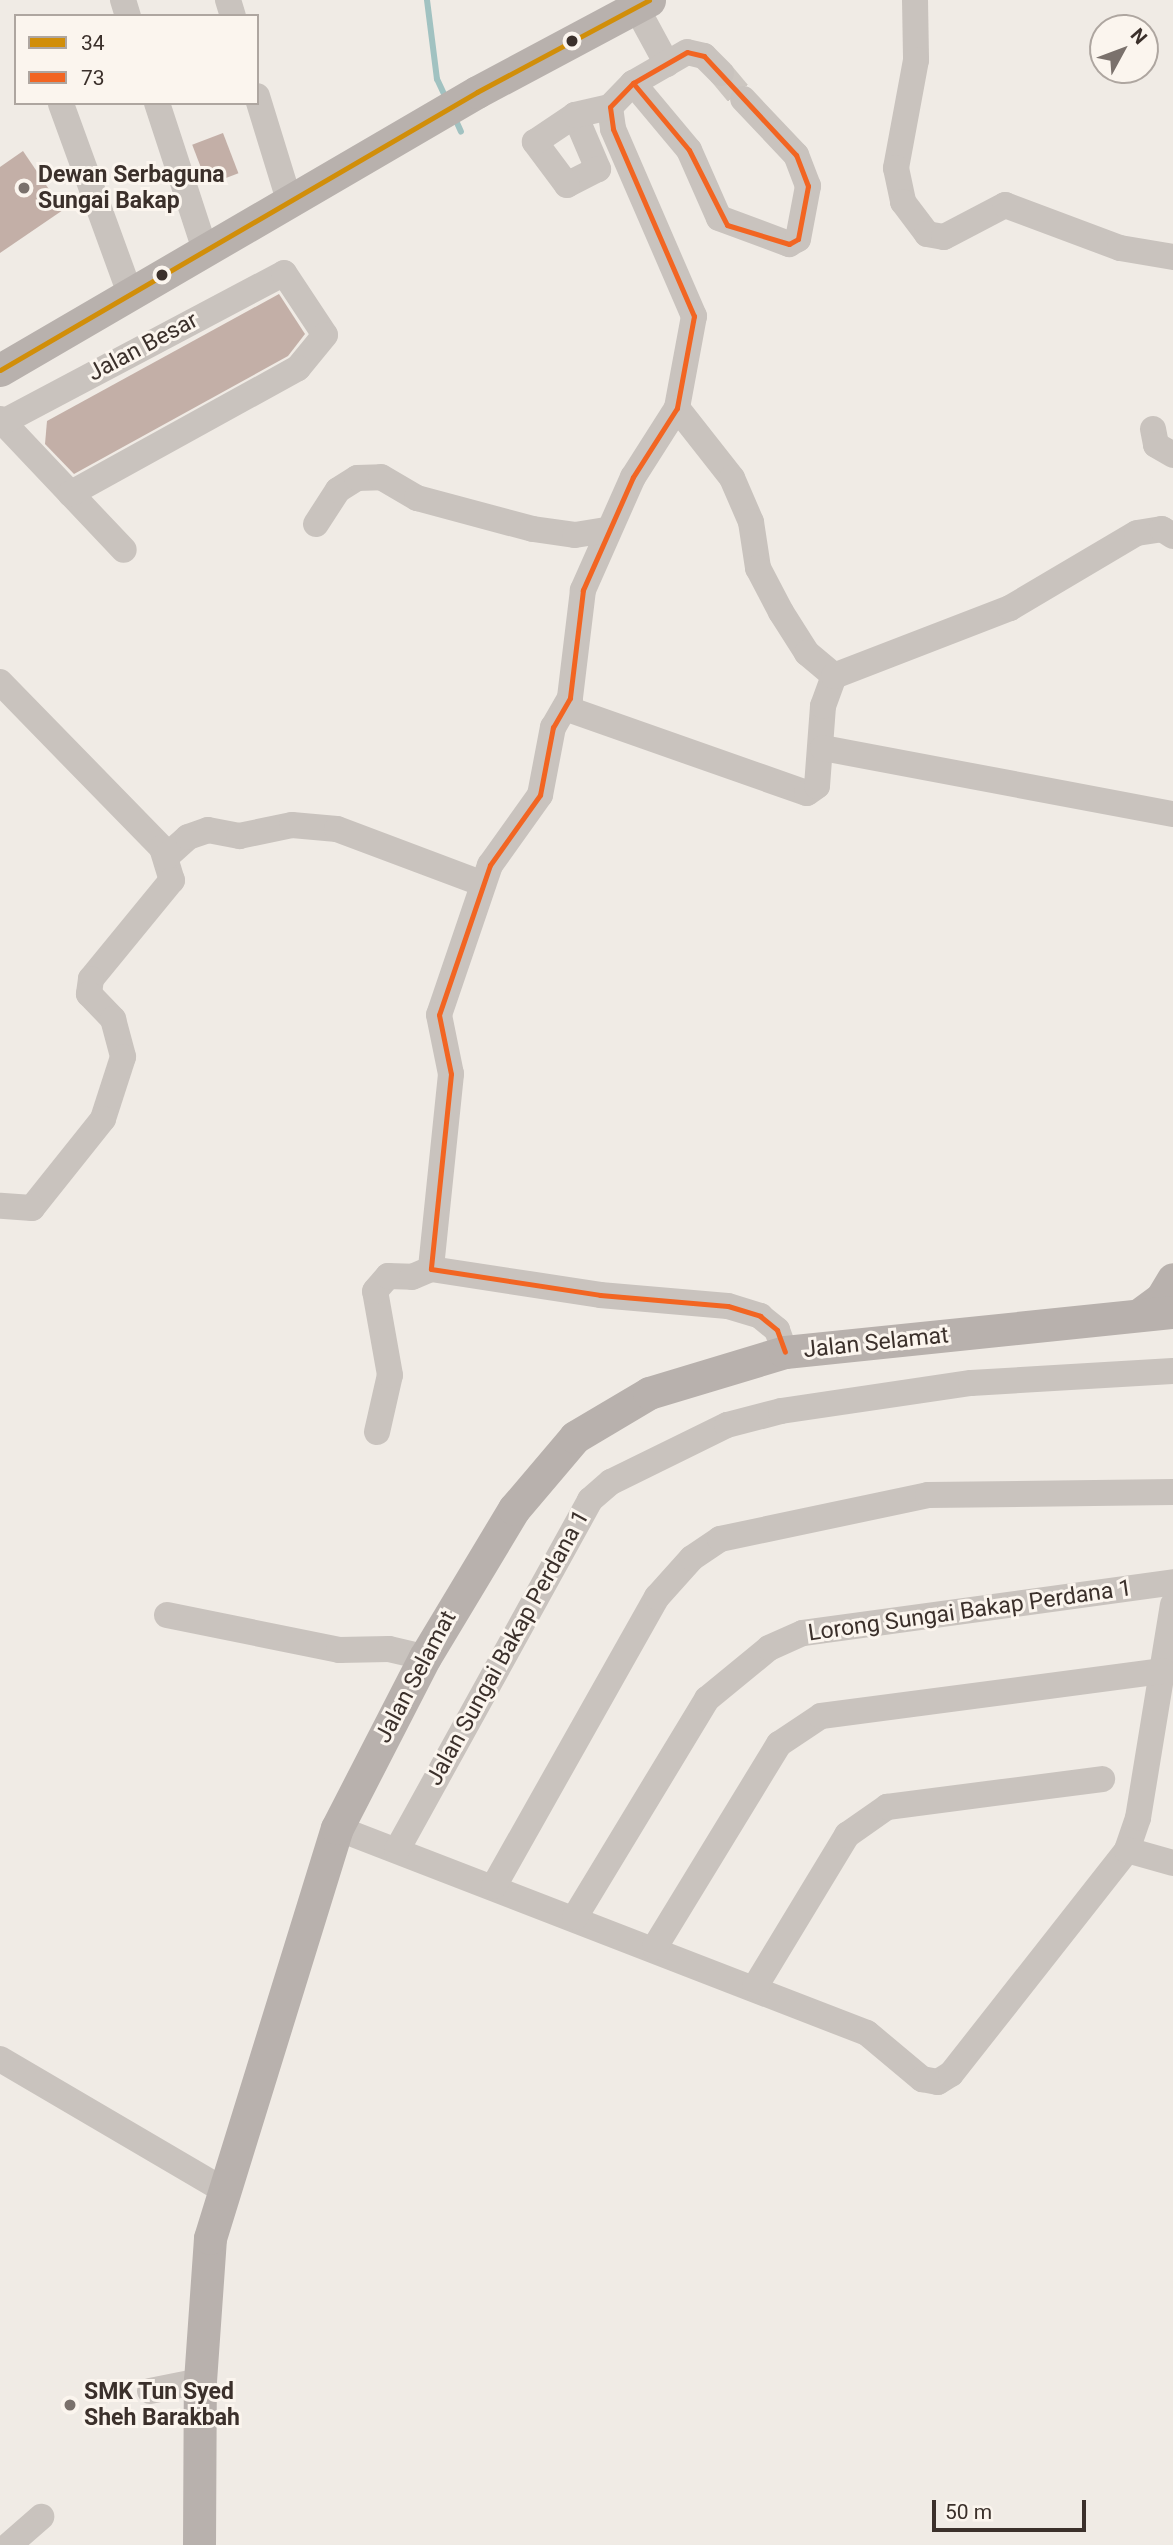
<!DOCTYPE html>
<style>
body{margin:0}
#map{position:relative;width:1173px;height:2545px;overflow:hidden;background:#f0ebe5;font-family:Roboto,sans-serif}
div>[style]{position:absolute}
.stream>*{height:6px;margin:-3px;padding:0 3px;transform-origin:3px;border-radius:3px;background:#a1c2c1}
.building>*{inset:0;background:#c3afa7;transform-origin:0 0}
.minor-tunnel>*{height:26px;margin-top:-13px;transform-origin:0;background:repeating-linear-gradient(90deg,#ccc6c0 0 26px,transparent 0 39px)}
.minor>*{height:26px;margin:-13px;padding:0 13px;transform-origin:13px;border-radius:13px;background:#c9c3be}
.major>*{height:33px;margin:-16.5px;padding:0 16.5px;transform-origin:16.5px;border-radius:16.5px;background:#b8b1ad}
.bus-1>*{height:5px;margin:-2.5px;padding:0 2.5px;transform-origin:2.5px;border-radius:2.5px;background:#d18e09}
.bus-2>*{height:5px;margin:-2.5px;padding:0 2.5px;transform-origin:2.5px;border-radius:2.5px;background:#f26522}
.dots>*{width:19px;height:19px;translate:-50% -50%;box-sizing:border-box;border:4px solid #fbf5ee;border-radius:50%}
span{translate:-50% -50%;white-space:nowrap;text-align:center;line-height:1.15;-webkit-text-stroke:6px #fbf5ee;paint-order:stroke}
.poi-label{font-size:23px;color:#3b302b;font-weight:700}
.left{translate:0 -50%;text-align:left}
.street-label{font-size:23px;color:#3b302b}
.legend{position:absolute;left:14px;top:14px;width:245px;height:91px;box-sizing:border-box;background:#fbf5ee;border:2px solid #aea6a0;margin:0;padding:9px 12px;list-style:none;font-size:21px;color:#3b302b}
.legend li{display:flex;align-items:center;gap:14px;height:35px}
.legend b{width:35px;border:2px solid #aea6a0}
.north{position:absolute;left:1089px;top:14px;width:70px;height:70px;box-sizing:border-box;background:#fbf5ee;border:2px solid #aea6a0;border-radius:50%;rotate:49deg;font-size:19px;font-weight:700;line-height:28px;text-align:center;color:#3b302b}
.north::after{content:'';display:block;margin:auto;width:24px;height:32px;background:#7a716c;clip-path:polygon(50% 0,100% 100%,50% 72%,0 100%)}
.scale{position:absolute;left:932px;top:2500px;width:154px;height:32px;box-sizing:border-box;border:4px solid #3b302b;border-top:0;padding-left:9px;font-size:21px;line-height:24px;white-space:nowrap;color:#3b302b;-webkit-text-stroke:5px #fbf5ee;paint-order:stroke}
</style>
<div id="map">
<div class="stream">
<div style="left:427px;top:0;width:80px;rotate:82.8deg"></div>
<div style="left:437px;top:79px;width:23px;rotate:65deg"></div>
<div style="left:454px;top:116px;width:17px;rotate:66deg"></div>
</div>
<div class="building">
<div style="left:223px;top:133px;width:43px;height:33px;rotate:69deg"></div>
<div style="clip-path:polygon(23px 151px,63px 210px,0 253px,0 167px)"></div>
<div style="clip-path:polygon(279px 294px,305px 334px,288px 356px,74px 474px,45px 444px,47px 421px)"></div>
</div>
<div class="minor-tunnel">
<div style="left:721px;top:73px;width:34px;rotate:50deg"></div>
</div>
<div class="minor">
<div style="left:123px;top:0;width:17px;rotate:73deg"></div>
<div style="left:228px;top:0;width:17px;rotate:73deg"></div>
<div style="left:915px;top:0;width:60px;rotate:89deg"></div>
<div style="left:916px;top:60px;width:110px;rotate:100.5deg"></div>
<div style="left:896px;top:168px;width:35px;rotate:78deg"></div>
<div style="left:903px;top:202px;width:40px;rotate:53deg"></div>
<div style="left:927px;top:234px;width:17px;rotate:10deg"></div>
<div style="left:944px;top:237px;width:69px;rotate:-27.7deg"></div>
<div style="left:1005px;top:205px;width:123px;rotate:20.5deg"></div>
<div style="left:1120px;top:248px;width:54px;rotate:9.6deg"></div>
<div style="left:636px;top:7px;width:65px;rotate:61.5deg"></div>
<div style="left:721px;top:73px;width:24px;rotate:-135deg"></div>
<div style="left:704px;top:56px;width:17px;rotate:-167deg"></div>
<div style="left:687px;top:52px;width:62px;rotate:150.1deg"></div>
<div style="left:633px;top:83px;width:33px;rotate:134deg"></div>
<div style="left:610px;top:107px;width:22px;rotate:82deg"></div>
<div style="left:613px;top:129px;width:204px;rotate:66.6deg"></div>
<div style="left:694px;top:316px;width:94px;rotate:100.5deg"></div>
<div style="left:677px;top:408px;width:82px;rotate:122.5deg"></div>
<div style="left:633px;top:477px;width:124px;rotate:113.9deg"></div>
<div style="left:583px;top:590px;width:109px;rotate:96.9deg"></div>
<div style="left:570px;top:698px;width:34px;rotate:120deg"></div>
<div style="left:553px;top:727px;width:69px;rotate:100.8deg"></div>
<div style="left:540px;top:795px;width:86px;rotate:125.5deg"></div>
<div style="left:490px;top:865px;width:158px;rotate:108.8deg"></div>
<div style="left:439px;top:1015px;width:60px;rotate:78.5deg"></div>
<div style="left:451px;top:1074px;width:196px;rotate:95.9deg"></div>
<div style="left:431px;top:1269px;width:171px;rotate:8.7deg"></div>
<div style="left:600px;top:1295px;width:128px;rotate:4.9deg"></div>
<div style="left:728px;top:1306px;width:34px;rotate:17deg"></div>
<div style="left:760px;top:1316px;width:22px;rotate:39deg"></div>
<div style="left:777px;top:1330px;width:23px;rotate:70deg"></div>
<div style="left:633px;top:83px;width:87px;rotate:50.1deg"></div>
<div style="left:689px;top:150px;width:74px;rotate:66.2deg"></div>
<div style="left:719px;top:218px;width:75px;rotate:20.4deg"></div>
<div style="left:789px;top:244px;width:10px;rotate:-29deg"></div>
<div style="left:798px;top:239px;width:54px;rotate:-79.3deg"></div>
<div style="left:808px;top:186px;width:33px;rotate:-111deg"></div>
<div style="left:796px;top:155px;width:77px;rotate:-133.4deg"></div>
<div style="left:257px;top:96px;width:109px;rotate:72.9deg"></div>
<div style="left:157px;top:103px;width:155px;rotate:71.9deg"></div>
<div style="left:61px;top:104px;width:202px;rotate:70deg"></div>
<div style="left:575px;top:115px;width:59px;rotate:66.9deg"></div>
<div style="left:598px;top:169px;width:35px;rotate:153deg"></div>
<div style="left:567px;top:185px;width:54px;rotate:-126.7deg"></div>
<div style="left:535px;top:142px;width:48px;rotate:-34deg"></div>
<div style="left:575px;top:115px;width:36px;rotate:-13deg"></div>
<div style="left:677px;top:408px;width:89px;rotate:51.8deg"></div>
<div style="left:732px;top:478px;width:48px;rotate:66.6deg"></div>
<div style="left:751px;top:522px;width:47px;rotate:81.3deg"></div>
<div style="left:758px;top:568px;width:50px;rotate:62.4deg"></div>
<div style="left:781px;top:612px;width:49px;rotate:57.6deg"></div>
<div style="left:807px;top:653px;width:35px;rotate:40deg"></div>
<div style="left:0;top:419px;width:180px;rotate:46.6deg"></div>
<div style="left:3px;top:422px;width:318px;rotate:-27.9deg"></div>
<div style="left:284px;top:273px;width:74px;rotate:56.5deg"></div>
<div style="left:325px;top:335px;width:43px;rotate:129.3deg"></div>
<div style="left:298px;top:368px;width:260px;rotate:151.1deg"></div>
<div style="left:1153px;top:429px;width:16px;rotate:79deg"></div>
<div style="left:1156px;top:445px;width:20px;rotate:30deg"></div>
<div style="left:316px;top:524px;width:40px;rotate:-57.1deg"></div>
<div style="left:338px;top:490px;width:22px;rotate:-32deg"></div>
<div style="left:357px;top:478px;width:24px;rotate:-2deg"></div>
<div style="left:381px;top:477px;width:42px;rotate:30.3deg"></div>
<div style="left:417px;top:498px;width:120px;rotate:15deg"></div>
<div style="left:533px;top:529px;width:42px;rotate:8.1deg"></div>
<div style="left:575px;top:535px;width:31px;rotate:-9deg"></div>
<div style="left:0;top:682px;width:232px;rotate:45.7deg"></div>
<div style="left:162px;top:848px;width:34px;rotate:73deg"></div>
<div style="left:172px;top:880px;width:128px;rotate:129.3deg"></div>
<div style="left:91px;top:979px;width:15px;rotate:98deg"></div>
<div style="left:89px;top:994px;width:35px;rotate:46deg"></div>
<div style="left:113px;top:1019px;width:39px;rotate:75deg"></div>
<div style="left:123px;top:1057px;width:65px;rotate:107.9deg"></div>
<div style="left:103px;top:1119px;width:114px;rotate:128.6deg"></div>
<div style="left:32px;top:1208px;width:32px;rotate:-176deg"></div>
<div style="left:565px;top:708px;width:256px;rotate:19.4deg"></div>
<div style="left:807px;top:793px;width:12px;rotate:-35deg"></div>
<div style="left:817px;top:786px;width:80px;rotate:-85.7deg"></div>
<div style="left:823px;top:706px;width:32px;rotate:-70deg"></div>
<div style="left:834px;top:676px;width:189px;rotate:-21.1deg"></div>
<div style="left:1010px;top:608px;width:147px;rotate:-30.6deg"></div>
<div style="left:1137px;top:533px;width:25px;rotate:-9deg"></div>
<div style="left:1162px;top:529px;width:13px;rotate:32deg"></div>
<div style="left:823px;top:748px;width:356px;rotate:10.7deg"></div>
<div style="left:167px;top:856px;width:28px;rotate:-42deg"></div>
<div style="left:188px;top:837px;width:21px;rotate:-19deg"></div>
<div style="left:208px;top:830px;width:32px;rotate:11deg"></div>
<div style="left:239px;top:836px;width:54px;rotate:-11.7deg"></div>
<div style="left:292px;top:825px;width:45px;rotate:5.1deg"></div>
<div style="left:337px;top:829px;width:156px;rotate:20.6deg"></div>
<div style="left:377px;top:1432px;width:58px;rotate:-77.2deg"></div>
<div style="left:390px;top:1375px;width:85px;rotate:-100.1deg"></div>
<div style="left:375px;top:1291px;width:20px;rotate:-49deg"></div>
<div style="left:388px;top:1276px;width:24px;rotate:2deg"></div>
<div style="left:412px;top:1277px;width:21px;rotate:-23deg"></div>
<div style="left:167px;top:1615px;width:176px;rotate:11.5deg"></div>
<div style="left:339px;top:1650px;width:50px;rotate:-1.1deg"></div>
<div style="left:389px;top:1649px;width:37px;rotate:13deg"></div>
<div style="left:337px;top:1828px;width:568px;rotate:21.15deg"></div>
<div style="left:867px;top:2033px;width:72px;rotate:39.9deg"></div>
<div style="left:922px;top:2079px;width:16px;rotate:11deg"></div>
<div style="left:938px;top:2082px;width:15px;rotate:-32deg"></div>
<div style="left:951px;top:2074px;width:285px;rotate:-51.8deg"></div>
<div style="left:1127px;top:1850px;width:34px;rotate:-71deg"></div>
<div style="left:1138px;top:1818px;width:216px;rotate:-80.7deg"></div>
<div style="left:397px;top:1850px;width:400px;rotate:-61.1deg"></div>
<div style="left:590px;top:1500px;width:28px;rotate:-41deg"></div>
<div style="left:611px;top:1482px;width:129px;rotate:-26.2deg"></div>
<div style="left:727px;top:1425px;width:56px;rotate:-14.5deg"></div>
<div style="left:781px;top:1411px;width:192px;rotate:-8.4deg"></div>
<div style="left:971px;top:1383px;width:202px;rotate:-3.4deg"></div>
<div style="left:1127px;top:1850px;width:48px;rotate:15.8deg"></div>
<div style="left:494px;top:1886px;width:332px;rotate:-60.6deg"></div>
<div style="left:657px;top:1597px;width:52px;rotate:-48.1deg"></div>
<div style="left:692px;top:1558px;width:34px;rotate:-34deg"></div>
<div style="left:720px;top:1539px;width:213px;rotate:-11.9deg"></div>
<div style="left:928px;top:1495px;width:245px;rotate:-0.7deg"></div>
<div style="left:575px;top:1917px;width:255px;rotate:-58.8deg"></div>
<div style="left:707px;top:1699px;width:80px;rotate:-39.4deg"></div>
<div style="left:769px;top:1648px;width:37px;rotate:-24deg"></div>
<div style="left:803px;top:1633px;width:373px;rotate:-7.8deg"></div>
<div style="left:655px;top:1947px;width:238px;rotate:-58.6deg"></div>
<div style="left:779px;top:1744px;width:50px;rotate:-33.7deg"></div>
<div style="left:821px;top:1716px;width:345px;rotate:-7.5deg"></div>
<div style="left:755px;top:1987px;width:178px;rotate:-58.8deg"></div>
<div style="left:847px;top:1835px;width:49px;rotate:-35deg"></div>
<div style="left:887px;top:1807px;width:217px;rotate:-7.4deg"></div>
<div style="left:0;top:2059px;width:261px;rotate:30.4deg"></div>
<div style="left:150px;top:2391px;width:51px;rotate:-11.3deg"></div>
<div style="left:9px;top:2545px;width:43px;rotate:-41.2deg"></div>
</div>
<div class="major">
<div style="left:0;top:370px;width:552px;rotate:-30.23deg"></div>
<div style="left:477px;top:92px;width:195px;rotate:-28.1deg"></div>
<div style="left:1140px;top:1314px;width:26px;rotate:-36deg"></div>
<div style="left:1161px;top:1299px;width:23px;rotate:-59deg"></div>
<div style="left:199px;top:2545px;width:164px;rotate:-89.7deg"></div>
<div style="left:200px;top:2381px;width:143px;rotate:-86deg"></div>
<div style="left:210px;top:2238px;width:429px;rotate:-72.8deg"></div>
<div style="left:337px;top:1828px;width:192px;rotate:-62.8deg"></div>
<div style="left:425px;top:1657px;width:173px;rotate:-59deg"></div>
<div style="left:514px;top:1509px;width:94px;rotate:-49.7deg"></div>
<div style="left:575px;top:1437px;width:86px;rotate:-30.7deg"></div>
<div style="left:649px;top:1393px;width:142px;rotate:-16.8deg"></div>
<div style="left:785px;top:1352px;width:390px;rotate:-5.9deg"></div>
</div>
<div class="bus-1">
<div style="left:0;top:370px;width:552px;rotate:-30.23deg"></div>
<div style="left:477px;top:92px;width:195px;rotate:-28.1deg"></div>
</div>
<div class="bus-2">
<div style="left:633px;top:83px;width:87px;rotate:50.1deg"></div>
<div style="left:689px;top:150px;width:84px;rotate:63.1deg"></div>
<div style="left:727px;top:225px;width:65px;rotate:17deg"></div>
<div style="left:789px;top:244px;width:10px;rotate:-29deg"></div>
<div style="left:798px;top:239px;width:54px;rotate:-79.3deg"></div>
<div style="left:808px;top:186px;width:33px;rotate:-111deg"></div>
<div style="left:796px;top:155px;width:135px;rotate:-132.9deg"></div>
<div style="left:704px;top:56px;width:17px;rotate:-167deg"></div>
<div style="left:687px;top:52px;width:62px;rotate:150.1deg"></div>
<div style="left:633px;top:83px;width:33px;rotate:134deg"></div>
<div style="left:610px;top:107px;width:22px;rotate:82deg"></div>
<div style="left:613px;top:129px;width:204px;rotate:66.6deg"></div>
<div style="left:694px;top:316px;width:94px;rotate:100.5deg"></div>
<div style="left:677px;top:408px;width:82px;rotate:122.5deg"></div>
<div style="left:633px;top:477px;width:124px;rotate:113.9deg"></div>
<div style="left:583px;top:590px;width:109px;rotate:96.9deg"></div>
<div style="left:570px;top:698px;width:34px;rotate:120deg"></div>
<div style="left:553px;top:727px;width:69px;rotate:100.8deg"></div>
<div style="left:540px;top:795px;width:86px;rotate:125.5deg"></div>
<div style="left:490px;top:865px;width:158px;rotate:108.8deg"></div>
<div style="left:439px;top:1015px;width:60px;rotate:78.5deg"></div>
<div style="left:451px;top:1074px;width:196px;rotate:95.9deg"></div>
<div style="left:431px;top:1269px;width:171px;rotate:8.7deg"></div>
<div style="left:600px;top:1295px;width:128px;rotate:4.9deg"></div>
<div style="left:728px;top:1306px;width:34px;rotate:17deg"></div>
<div style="left:760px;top:1316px;width:22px;rotate:39deg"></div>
<div style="left:777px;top:1330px;width:23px;rotate:70deg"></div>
</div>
<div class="dots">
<div style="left:572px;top:41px;background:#3b302b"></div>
<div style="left:24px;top:188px;background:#7a716c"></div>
<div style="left:162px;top:275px;background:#3b302b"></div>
<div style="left:70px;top:2405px;background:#7a716c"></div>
</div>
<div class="poi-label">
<span class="left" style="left:38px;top:188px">Dewan Serbaguna<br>Sungai Bakap</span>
<span class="left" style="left:84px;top:2405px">SMK Tun Syed<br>Sheh Barakbah</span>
</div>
<div class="street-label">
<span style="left:143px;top:347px;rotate:-28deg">Jalan Besar</span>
<span style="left:876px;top:1343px;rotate:-6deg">Jalan Selamat</span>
<span style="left:970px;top:1611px;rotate:-8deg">Lorong Sungai Bakap Perdana 1</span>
<span style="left:508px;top:1648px;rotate:-61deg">Jalan Sungai Bakap Perdana 1</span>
<span style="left:416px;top:1677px;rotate:-62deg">Jalan Selamat</span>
</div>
<ul class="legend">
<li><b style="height:9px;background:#d18e09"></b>34</li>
<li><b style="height:9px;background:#f26522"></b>73</li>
</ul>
<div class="north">N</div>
<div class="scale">50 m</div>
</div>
